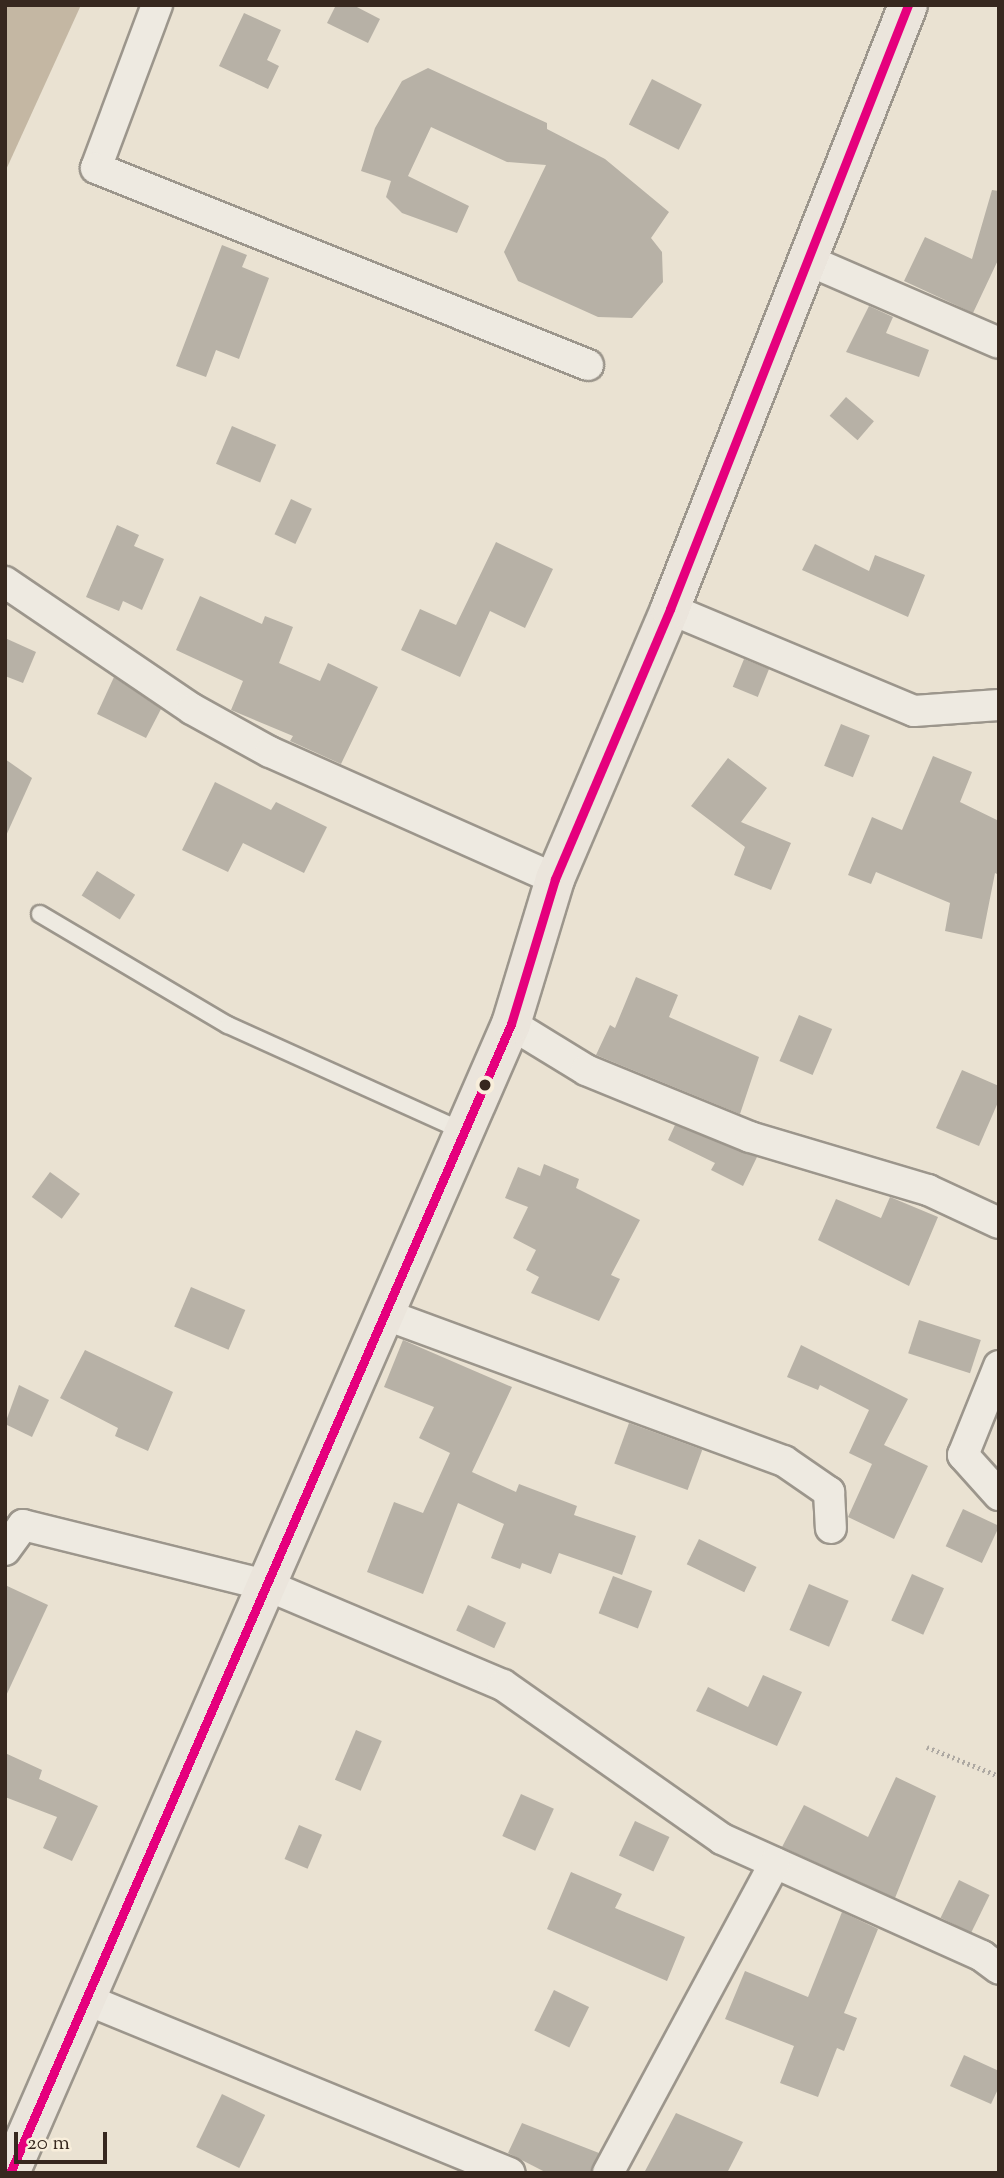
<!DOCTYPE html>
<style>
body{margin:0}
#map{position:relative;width:1004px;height:2178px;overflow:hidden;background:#eae2d2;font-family:"Sorts Mill Goudy",serif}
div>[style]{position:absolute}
.water>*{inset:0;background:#c4b7a3}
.building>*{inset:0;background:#b7b1a6;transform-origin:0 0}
.path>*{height:4.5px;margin-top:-2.25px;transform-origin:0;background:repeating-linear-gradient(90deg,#ada8a2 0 2px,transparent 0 5.5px)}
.roads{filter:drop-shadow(2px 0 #9c968c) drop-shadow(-2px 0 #9c968c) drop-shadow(0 2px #9c968c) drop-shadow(0 -2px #9c968c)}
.service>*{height:16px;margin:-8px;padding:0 8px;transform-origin:8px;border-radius:8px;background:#eeeae1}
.minor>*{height:30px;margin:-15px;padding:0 15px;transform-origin:15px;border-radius:15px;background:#eeeae1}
.trunk>*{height:38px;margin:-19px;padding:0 19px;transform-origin:19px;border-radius:19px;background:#ebe5dc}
.bus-1>*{height:9px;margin:-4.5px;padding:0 4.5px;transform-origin:4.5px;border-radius:4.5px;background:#e5007d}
.dots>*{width:19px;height:19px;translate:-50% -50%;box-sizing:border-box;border:4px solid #f8eedb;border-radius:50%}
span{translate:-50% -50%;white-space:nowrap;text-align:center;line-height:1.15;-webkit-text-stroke:7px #f8eedb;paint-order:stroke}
.frame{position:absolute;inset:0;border:7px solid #37281f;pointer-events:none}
.scale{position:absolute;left:14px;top:2132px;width:93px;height:32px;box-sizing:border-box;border:4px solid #37281f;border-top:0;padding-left:9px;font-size:21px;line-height:24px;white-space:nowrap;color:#37281f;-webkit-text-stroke:5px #f8eedb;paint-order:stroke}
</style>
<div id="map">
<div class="water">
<div style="clip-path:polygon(5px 5px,81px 5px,5px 172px)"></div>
</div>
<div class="building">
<div style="clip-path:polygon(336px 5px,353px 5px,380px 19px,368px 43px,327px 23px)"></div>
<div style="clip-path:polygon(244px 13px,281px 30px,267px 60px,279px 66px,268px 89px,219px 66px)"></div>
<div style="clip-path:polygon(428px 68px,547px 123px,547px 129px,605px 159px,669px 212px,651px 238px,662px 252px,663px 282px,632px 318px,598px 317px,518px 281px,504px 252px,546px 165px,507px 162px,431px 127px,408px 176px,469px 206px,457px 233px,402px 213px,386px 197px,391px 181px,361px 171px,375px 128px,402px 81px)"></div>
<div style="left:652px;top:79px;width:56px;height:51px;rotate:27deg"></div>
<div style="clip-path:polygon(992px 190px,999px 191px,999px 258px,973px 313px,904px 281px,925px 237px,972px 259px)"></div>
<div style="clip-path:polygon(222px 245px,247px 255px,242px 267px,269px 278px,239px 359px,216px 350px,206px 377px,176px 366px)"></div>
<div style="clip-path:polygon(869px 306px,893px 317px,886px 333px,929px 350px,919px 377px,846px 352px)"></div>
<div style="left:846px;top:397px;width:37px;height:25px;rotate:41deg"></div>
<div style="left:232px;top:426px;width:48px;height:41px;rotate:23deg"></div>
<div style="left:291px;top:499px;width:23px;height:39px;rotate:25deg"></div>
<div style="clip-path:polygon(117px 525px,139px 535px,134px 546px,164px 559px,142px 610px,123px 601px,119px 611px,86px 597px)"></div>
<div style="clip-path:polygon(496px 542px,553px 569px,525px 628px,490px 611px,460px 677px,401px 650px,420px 609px,456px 625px)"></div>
<div style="clip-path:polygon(815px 544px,869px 571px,875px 555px,925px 575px,908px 617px,802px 570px)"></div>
<div style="clip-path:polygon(200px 596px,262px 624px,265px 616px,293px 627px,279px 663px,320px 681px,328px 663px,378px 687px,341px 764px,290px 741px,293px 736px,231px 710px,243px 681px,176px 650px)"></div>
<div style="clip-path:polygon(5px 638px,36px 652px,23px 683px,5px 676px)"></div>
<div style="left:744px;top:659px;width:27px;height:30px;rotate:22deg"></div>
<div style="clip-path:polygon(114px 677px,161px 709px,146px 738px,97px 714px)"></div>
<div style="left:841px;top:724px;width:31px;height:45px;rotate:22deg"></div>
<div style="clip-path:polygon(933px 756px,972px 772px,960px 802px,999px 821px,999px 875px,995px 873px,982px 939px,945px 931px,950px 903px,876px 872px,871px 884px,848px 875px,872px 817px,902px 830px)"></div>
<div style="clip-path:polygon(728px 758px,767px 788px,741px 822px,791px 843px,771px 890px,734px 875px,745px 847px,691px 806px)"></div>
<div style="clip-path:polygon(5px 759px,32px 778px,5px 838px)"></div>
<div style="clip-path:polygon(215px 782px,271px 810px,276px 802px,327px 827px,304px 873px,243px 843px,228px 872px,182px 850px)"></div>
<div style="left:97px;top:871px;width:45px;height:29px;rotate:32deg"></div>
<div style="clip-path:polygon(636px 977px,678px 995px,669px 1017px,759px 1057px,740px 1114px,596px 1055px,610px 1025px,615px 1028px)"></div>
<div style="left:799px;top:1015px;width:36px;height:50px;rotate:23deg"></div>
<div style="clip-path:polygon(962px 1070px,999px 1086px,999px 1100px,979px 1146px,936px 1128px)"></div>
<div style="clip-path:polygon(675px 1125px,757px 1157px,743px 1186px,711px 1170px,715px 1163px,668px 1140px)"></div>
<div style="clip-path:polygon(544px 1164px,579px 1179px,576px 1188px,640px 1220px,611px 1275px,620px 1279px,599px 1321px,531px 1293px,539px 1277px,526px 1270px,536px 1250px,513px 1238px,528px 1207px,505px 1198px,518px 1167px,540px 1176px)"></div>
<div style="left:50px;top:1172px;width:37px;height:31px;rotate:36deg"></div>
<div style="clip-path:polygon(890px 1197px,938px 1217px,909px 1286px,818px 1240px,836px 1199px,881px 1218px)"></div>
<div style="left:191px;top:1287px;width:59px;height:43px;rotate:23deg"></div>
<div style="left:919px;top:1320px;width:65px;height:35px;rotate:18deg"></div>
<div style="clip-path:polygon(403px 1340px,512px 1387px,472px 1472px,516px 1492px,519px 1484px,577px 1506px,574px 1515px,636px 1536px,622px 1575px,559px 1553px,551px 1574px,522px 1563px,520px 1569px,491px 1558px,504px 1524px,458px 1503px,423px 1594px,367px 1572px,394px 1502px,423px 1513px,450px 1453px,419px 1438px,434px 1407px,384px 1387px)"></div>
<div style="clip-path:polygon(801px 1345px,908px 1399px,884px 1445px,928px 1466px,894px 1539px,848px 1517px,872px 1464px,849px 1453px,869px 1410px,820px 1385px,818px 1390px,787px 1377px)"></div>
<div style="clip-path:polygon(85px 1350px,173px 1392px,148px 1451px,115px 1436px,118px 1428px,60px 1398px)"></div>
<div style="clip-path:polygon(19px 1385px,49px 1400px,32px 1437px,5px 1424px)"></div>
<div style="left:629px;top:1423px;width:78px;height:43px;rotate:20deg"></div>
<div style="left:963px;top:1509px;width:40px;height:41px;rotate:25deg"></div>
<div style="left:699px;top:1539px;width:64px;height:28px;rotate:26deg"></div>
<div style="left:912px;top:1574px;width:35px;height:51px;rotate:24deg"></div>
<div style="left:613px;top:1576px;width:42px;height:40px;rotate:21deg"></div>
<div style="left:809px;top:1584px;width:43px;height:50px;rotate:23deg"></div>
<div style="clip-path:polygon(5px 1585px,48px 1605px,5px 1698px)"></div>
<div style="left:468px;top:1605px;width:42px;height:28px;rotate:25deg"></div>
<div style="clip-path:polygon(763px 1675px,802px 1692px,777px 1746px,696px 1711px,708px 1687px,748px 1707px)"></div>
<div style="left:356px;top:1730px;width:28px;height:54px;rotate:23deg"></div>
<div style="clip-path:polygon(5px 1753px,42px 1770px,39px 1779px,98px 1806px,72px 1861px,43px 1848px,57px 1817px,5px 1797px)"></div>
<div style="clip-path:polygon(896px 1777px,936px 1796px,895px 1898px,782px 1847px,804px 1805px,868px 1837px)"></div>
<div style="left:521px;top:1794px;width:36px;height:46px;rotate:24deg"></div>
<div style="left:635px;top:1821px;width:38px;height:38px;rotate:25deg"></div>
<div style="left:299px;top:1825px;width:25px;height:37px;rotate:23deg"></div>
<div style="clip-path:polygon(571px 1872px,622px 1894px,615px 1908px,685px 1937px,667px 1981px,547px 1929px)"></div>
<div style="left:959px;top:1880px;width:34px;height:42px;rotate:26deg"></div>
<div style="clip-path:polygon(842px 1912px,878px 1929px,844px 2013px,857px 2018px,844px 2051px,837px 2048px,818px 2097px,780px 2083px,794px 2046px,725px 2019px,745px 1971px,808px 1997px)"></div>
<div style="left:554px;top:1990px;width:39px;height:45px;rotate:26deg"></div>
<div style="clip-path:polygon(964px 2055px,999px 2071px,999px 2087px,991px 2104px,950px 2086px)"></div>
<div style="left:222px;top:2094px;width:48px;height:59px;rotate:26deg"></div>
<div style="clip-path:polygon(676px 2113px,743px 2142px,727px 2173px,644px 2173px)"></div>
<div style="clip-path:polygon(522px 2123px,599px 2153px,591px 2173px,547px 2173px,508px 2153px)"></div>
</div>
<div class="path">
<div style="left:927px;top:1747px;width:78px;rotate:21.9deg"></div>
</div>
<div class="roads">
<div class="service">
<div style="left:40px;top:914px;width:218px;rotate:30.6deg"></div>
<div style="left:228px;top:1025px;width:258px;rotate:24.3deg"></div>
</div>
<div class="minor">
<div style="left:157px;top:5px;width:174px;rotate:110.5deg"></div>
<div style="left:96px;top:168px;width:530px;rotate:21.82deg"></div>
<div style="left:805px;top:259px;width:211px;rotate:23.4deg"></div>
<div style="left:5px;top:582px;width:226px;rotate:34.2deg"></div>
<div style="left:192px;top:709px;width:89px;rotate:28.9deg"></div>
<div style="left:270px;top:752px;width:312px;rotate:24deg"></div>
<div style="left:670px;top:609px;width:264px;rotate:22.7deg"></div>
<div style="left:914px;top:711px;width:85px;rotate:-4deg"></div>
<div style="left:511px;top:1024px;width:88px;rotate:31.5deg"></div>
<div style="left:586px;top:1070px;width:177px;rotate:22.2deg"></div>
<div style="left:750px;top:1137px;width:186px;rotate:16.6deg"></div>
<div style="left:928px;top:1190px;width:78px;rotate:24.9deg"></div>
<div style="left:384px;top:1314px;width:426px;rotate:20.2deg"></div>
<div style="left:784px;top:1461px;width:55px;rotate:34.6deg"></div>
<div style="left:829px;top:1492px;width:36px;rotate:87deg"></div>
<div style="left:999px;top:1366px;width:96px;rotate:112deg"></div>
<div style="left:963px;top:1455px;width:54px;rotate:48deg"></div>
<div style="left:5px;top:1550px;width:31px;rotate:-54deg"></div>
<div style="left:23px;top:1525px;width:250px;rotate:13.9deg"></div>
<div style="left:266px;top:1585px;width:257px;rotate:22.9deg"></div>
<div style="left:503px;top:1685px;width:268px;rotate:35.1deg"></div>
<div style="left:722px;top:1839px;width:285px;rotate:24.2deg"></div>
<div style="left:982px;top:1956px;width:21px;rotate:37deg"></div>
<div style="left:85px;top:1999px;width:459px;rotate:22.3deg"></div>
<div style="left:608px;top:2173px;width:352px;rotate:-61.7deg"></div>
</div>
<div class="trunk">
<div style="left:10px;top:2173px;width:1253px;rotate:-66.44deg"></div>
<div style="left:511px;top:1024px;width:152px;rotate:-73.1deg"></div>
<div style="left:555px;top:879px;width:293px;rotate:-66.9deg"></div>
<div style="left:670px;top:609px;width:649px;rotate:-68.49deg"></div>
</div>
</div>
<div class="bus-1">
<div style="left:10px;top:2173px;width:1253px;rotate:-66.44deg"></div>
<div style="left:511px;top:1024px;width:152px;rotate:-73.1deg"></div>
<div style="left:555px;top:879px;width:293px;rotate:-66.9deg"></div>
<div style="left:670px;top:609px;width:649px;rotate:-68.49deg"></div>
</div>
<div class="dots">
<div style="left:485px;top:1085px;background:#37281f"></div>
</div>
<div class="frame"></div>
<div class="scale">20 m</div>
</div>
